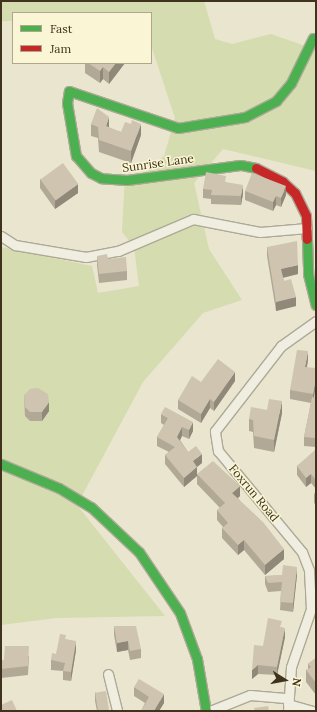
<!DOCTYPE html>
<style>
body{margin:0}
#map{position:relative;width:317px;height:712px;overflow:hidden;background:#e9e5cf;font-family:Lora,serif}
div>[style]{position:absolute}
.green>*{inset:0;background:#d4dcb0}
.roads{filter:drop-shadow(1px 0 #aea997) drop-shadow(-1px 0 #aea997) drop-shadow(0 1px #aea997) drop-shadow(0 -1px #aea997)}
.street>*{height:9px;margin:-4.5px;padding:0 4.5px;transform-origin:4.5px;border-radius:4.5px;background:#f0eee1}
.fast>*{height:9px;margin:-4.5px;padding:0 4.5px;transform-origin:4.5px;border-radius:4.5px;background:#4caf50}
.jam>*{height:9px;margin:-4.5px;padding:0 4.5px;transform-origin:4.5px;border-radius:4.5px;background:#c62828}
.wall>*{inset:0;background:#b1a996}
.shaded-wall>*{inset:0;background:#90897a}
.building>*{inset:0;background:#cec4af;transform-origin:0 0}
span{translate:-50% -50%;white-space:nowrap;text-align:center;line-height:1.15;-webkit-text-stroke:3px #faf5d4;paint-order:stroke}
.street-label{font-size:12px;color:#3f331d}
.frame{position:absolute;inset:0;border:2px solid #3f331d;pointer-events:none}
.legend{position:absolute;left:12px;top:12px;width:140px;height:52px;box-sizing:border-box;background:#faf5d4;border:1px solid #afa78b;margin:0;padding:5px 7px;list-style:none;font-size:12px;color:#3f331d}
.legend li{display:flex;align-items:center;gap:8px;height:20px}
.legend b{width:20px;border:1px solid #afa78b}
.north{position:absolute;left:265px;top:660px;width:40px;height:40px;-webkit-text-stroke:3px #faf5d4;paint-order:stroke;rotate:101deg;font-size:11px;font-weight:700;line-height:16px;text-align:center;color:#3f331d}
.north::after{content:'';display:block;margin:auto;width:14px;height:18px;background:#3f331d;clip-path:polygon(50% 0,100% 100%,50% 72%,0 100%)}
</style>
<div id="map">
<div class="green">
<div style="clip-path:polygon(1px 1px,204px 1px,215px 39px,232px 44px,271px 34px,308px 47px,316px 45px,316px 171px,223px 149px,194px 183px,209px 249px,242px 300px,203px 313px,143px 382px,77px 505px,165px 616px,56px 618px,1px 625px,1px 247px,92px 266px,98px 293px,139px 286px,134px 247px,122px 232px,125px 175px,146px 172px,164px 156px,175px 118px,151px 45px,151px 13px,13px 13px,13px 21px,1px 21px)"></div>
</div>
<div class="roads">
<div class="street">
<div style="left:1px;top:236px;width:17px;rotate:33deg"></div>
<div style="left:15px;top:245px;width:72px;rotate:9.6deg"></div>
<div style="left:86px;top:257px;width:33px;rotate:-11deg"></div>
<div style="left:118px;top:251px;width:82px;rotate:-23.1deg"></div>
<div style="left:193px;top:219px;width:68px;rotate:11deg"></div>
<div style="left:260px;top:232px;width:47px;rotate:-4.9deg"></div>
<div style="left:108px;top:674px;width:38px;rotate:76deg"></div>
<div style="left:288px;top:704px;width:25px;rotate:16deg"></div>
<div style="left:210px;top:711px;width:43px;rotate:-21.8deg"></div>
<div style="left:250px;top:695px;width:38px;rotate:5deg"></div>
<div style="left:288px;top:711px;width:44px;rotate:-86.1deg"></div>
<div style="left:291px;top:667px;width:61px;rotate:-71deg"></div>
<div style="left:311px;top:609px;width:39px;rotate:-93deg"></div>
<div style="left:309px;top:570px;width:19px;rotate:-111deg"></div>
<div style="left:302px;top:552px;width:131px;rotate:-129.7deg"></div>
<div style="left:218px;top:451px;width:20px;rotate:-99deg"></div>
<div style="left:215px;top:431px;width:108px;rotate:-52.2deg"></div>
<div style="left:281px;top:346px;width:43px;rotate:-35.5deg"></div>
</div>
<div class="fast">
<div style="left:256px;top:168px;width:16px;rotate:-169deg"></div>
<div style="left:240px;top:165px;width:114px;rotate:172.4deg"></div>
<div style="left:127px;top:180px;width:26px;rotate:-176deg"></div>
<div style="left:101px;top:178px;width:11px;rotate:-153deg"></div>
<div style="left:91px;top:173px;width:23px;rotate:-131deg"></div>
<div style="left:76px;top:156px;width:54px;rotate:-99.6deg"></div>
<div style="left:67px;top:103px;width:12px;rotate:-81deg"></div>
<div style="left:69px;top:91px;width:115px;rotate:18.7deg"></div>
<div style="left:178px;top:128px;width:68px;rotate:-9.3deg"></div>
<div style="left:245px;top:117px;width:35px;rotate:-27deg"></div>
<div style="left:276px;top:101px;width:23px;rotate:-50deg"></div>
<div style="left:291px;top:83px;width:50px;rotate:-63.9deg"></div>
<div style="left:307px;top:239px;width:35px;rotate:88deg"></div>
<div style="left:308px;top:274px;width:32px;rotate:76deg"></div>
<div style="left:1px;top:464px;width:63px;rotate:22.5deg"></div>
<div style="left:59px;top:488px;width:37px;rotate:31deg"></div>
<div style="left:91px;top:507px;width:66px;rotate:43.2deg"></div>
<div style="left:139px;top:552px;width:73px;rotate:56.1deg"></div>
<div style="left:180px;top:613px;width:49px;rotate:69.7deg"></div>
<div style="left:197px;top:659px;width:53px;rotate:80.2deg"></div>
</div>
<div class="jam">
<div style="left:256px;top:168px;width:30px;rotate:27deg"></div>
<div style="left:283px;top:182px;width:16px;rotate:43deg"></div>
<div style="left:295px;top:193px;width:25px;rotate:64deg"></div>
<div style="left:306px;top:216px;width:23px;rotate:88deg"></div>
</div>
</div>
<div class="wall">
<div style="clip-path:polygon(85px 63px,125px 63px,109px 84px,103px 79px,100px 83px,85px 73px)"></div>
<div style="clip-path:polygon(91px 124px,121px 132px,141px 135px,131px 163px,99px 152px,98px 138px,91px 136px)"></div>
<div style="clip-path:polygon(316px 176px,316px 188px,315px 186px,315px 177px)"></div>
<div style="clip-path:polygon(40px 179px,78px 193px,55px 209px,40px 188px)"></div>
<div style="clip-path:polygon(226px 182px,243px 194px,241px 205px,211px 204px,211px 199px,203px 198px,203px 189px)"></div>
<div style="clip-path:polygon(245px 191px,286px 195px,281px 207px,276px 205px,273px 211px,245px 200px)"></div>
<div style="clip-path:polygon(267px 247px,298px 274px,283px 278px,284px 281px,296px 306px,276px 311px,267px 256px)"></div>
<div style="clip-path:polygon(97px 256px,108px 259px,127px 271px,127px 280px,99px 283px,97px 265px)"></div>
<div style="clip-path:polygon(308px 360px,307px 367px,314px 397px,316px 398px,316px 447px,304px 446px,304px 437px,311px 403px,290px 399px,290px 390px)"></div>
<div style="clip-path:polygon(235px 381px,214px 411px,210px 408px,201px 423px,178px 409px,178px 400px,201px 382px)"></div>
<div style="clip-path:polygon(24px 395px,49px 411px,42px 421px,30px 421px,25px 416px)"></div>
<div style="clip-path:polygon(282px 413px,274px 452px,254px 448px,253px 432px,249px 431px,249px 419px)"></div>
<div style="clip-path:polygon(161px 414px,193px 431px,189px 439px,182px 436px,180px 440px,188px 452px,202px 463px,197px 467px,197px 474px,240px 496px,238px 498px,284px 559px,265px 575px,244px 550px,238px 555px,222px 538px,222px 528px,223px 527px,217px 520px,217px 510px,220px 508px,197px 484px,197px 476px,184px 487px,165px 464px,165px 455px,169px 452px,157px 446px,157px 437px,164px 425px,161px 423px)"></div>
<div style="clip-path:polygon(316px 451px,316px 489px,311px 483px,306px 487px,297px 475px,297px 466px)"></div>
<div style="clip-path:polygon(316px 492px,316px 505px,314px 503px,314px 494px)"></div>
<div style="clip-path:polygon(297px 575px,293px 612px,280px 610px,281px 591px,268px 592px,265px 584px,265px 576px)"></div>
<div style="clip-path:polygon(114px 626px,141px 649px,141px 658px,130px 660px,128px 650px,117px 652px,114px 635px)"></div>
<div style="clip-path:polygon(282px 627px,285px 637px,277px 675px,258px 674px,252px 679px,263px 646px)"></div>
<div style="clip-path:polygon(66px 639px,76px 650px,71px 681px,63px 680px,63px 671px,51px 670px,51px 660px,56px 654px)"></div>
<div style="clip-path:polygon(29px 656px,28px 675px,1px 678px,1px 660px,4px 660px)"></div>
<div style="clip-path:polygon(316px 658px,316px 695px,306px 682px,306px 670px,308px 669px,308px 664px)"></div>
<div style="clip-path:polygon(134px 687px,164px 703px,159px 711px,141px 711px,145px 703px,134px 696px)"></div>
<div style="clip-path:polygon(95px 692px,109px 711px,97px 711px,95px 701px)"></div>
</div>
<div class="shaded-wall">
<div style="clip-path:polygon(116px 63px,125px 63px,109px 84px,109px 72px)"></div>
<div style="clip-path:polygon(103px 67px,103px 79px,100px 83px,100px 71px)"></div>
<div style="clip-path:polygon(109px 117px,109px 129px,106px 126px)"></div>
<div style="clip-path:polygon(141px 124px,141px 135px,131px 163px,131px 151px)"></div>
<div style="clip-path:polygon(78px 184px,78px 193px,55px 209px,55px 200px)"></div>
<div style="clip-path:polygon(243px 185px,243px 194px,241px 205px,241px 196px)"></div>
<div style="clip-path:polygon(286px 186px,286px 195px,281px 207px,281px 198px)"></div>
<div style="clip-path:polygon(276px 196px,276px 205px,273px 211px,273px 202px)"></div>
<div style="clip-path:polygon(298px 265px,298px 274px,281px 278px,281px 269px)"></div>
<div style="clip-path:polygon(296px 297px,296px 306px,276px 311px,276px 302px)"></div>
<div style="clip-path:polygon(308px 351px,308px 360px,305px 376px,305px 367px)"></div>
<div style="clip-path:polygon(235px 372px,235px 381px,214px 411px,214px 402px)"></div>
<div style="clip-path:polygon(316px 377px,316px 386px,313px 403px,313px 394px)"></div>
<div style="clip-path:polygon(210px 399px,210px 408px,201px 423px,201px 414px)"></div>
<div style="clip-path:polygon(282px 401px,282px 413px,274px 452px,274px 440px)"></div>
<div style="clip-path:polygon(49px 402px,49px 411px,42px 421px,42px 412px)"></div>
<div style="clip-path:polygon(193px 422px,193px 431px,189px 439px,189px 430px)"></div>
<div style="clip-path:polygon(182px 427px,182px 436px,177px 446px,177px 437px)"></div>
<div style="clip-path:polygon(202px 454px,202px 463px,193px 470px,193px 461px)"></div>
<div style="clip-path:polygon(197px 467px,197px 476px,184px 487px,184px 478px)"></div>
<div style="clip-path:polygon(311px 474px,311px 483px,306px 487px,306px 478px)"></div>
<div style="clip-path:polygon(240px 486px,240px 496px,232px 503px,232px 493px)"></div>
<div style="clip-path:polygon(244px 540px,244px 550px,238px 555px,238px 545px)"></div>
<div style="clip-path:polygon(284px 549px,284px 559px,265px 575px,265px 565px)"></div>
<div style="clip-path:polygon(297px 567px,297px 575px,293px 612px,293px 603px)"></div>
<div style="clip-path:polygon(285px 628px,285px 637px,277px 675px,277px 667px)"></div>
<div style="clip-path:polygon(76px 641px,76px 650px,71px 681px,71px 672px)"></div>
<div style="clip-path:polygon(128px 641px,128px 650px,117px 652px,117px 643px)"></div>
<div style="clip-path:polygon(258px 665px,258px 674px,252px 679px,252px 670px)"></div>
<div style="clip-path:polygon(164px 694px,164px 703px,159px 711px,154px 711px)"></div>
</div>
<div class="building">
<div style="clip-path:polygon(88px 63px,116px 63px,109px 72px,103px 67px,100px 71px)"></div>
<div style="clip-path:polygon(97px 108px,109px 117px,106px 126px,121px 132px,125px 122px,131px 124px,132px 120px,141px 124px,131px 151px,99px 140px,98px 127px,91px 124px)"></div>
<div style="left:63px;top:163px;width:26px;height:28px;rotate:54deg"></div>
<div style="clip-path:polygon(206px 172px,226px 176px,225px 182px,243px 185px,241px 196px,211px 195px,212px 190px,203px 189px)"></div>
<div style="clip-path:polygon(252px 173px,286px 186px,281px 198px,276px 196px,273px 202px,245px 191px)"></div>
<div style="clip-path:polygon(297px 241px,298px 265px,281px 269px,284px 281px,291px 279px,296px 297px,276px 302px,267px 247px)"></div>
<div style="clip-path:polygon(107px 254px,108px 259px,126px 257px,127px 271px,99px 274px,97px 256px)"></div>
<div style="clip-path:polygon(297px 350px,308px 351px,305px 367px,316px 368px,316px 377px,313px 394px,290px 390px)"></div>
<div style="clip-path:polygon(218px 359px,235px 372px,214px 402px,210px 399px,201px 414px,178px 400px,192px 376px,201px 382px)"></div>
<div style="clip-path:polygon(38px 388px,48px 394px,49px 402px,42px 412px,30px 412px,25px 407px,24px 395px,30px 389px)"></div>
<div style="clip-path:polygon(312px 397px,316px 398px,316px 438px,304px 437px)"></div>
<div style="clip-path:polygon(269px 399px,282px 401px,274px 440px,254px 436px,253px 420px,249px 419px,251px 407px,267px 410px)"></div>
<div style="clip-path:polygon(165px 407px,193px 422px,189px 430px,182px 427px,177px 437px,188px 452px,196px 446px,202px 454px,193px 461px,197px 467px,184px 478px,165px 455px,175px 447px,157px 437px,168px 418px,161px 414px)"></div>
<div style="clip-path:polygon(315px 450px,316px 451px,316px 480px,311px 474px,306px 478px,297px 466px)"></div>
<div style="clip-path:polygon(213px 461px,240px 486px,232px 493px,263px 522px,284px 549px,265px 565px,244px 540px,238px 545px,222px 528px,228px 523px,217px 510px,225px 503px,197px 474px)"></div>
<div style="clip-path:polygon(283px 565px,297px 567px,293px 603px,280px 602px,282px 582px,268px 583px,265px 576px,282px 575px)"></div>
<div style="clip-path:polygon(268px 618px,282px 621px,280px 627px,285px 628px,277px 667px,258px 665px,252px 670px,254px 645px,263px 646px)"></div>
<div style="clip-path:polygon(114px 626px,136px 626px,141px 649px,130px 651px,128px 641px,117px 643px)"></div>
<div style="clip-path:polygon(60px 634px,66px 635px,65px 639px,76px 641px,71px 672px,63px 671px,65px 663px,51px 660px,52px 653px,56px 654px)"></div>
<div style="clip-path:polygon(5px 646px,29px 646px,28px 666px,1px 669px,1px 660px,4px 660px)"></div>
<div style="clip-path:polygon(316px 658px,316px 683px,306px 670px,311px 667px,308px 664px)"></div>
<div style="clip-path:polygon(139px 679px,164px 694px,154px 711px,141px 711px,149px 697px,134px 687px)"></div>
<div style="left:106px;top:691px;width:20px;height:11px;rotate:81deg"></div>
<div style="clip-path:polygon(12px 700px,17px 711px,1px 711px,1px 705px)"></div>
<div style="clip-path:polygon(268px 706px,269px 711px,255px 711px,254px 708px)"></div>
</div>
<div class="street-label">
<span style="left:158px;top:163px;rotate:-8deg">Sunrise Lane</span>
<span style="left:254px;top:493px;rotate:50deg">Foxrun Road</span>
</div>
<div class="frame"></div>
<ul class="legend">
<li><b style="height:5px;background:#4caf50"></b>Fast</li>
<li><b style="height:5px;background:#c62828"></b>Jam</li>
</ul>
<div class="north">N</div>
</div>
